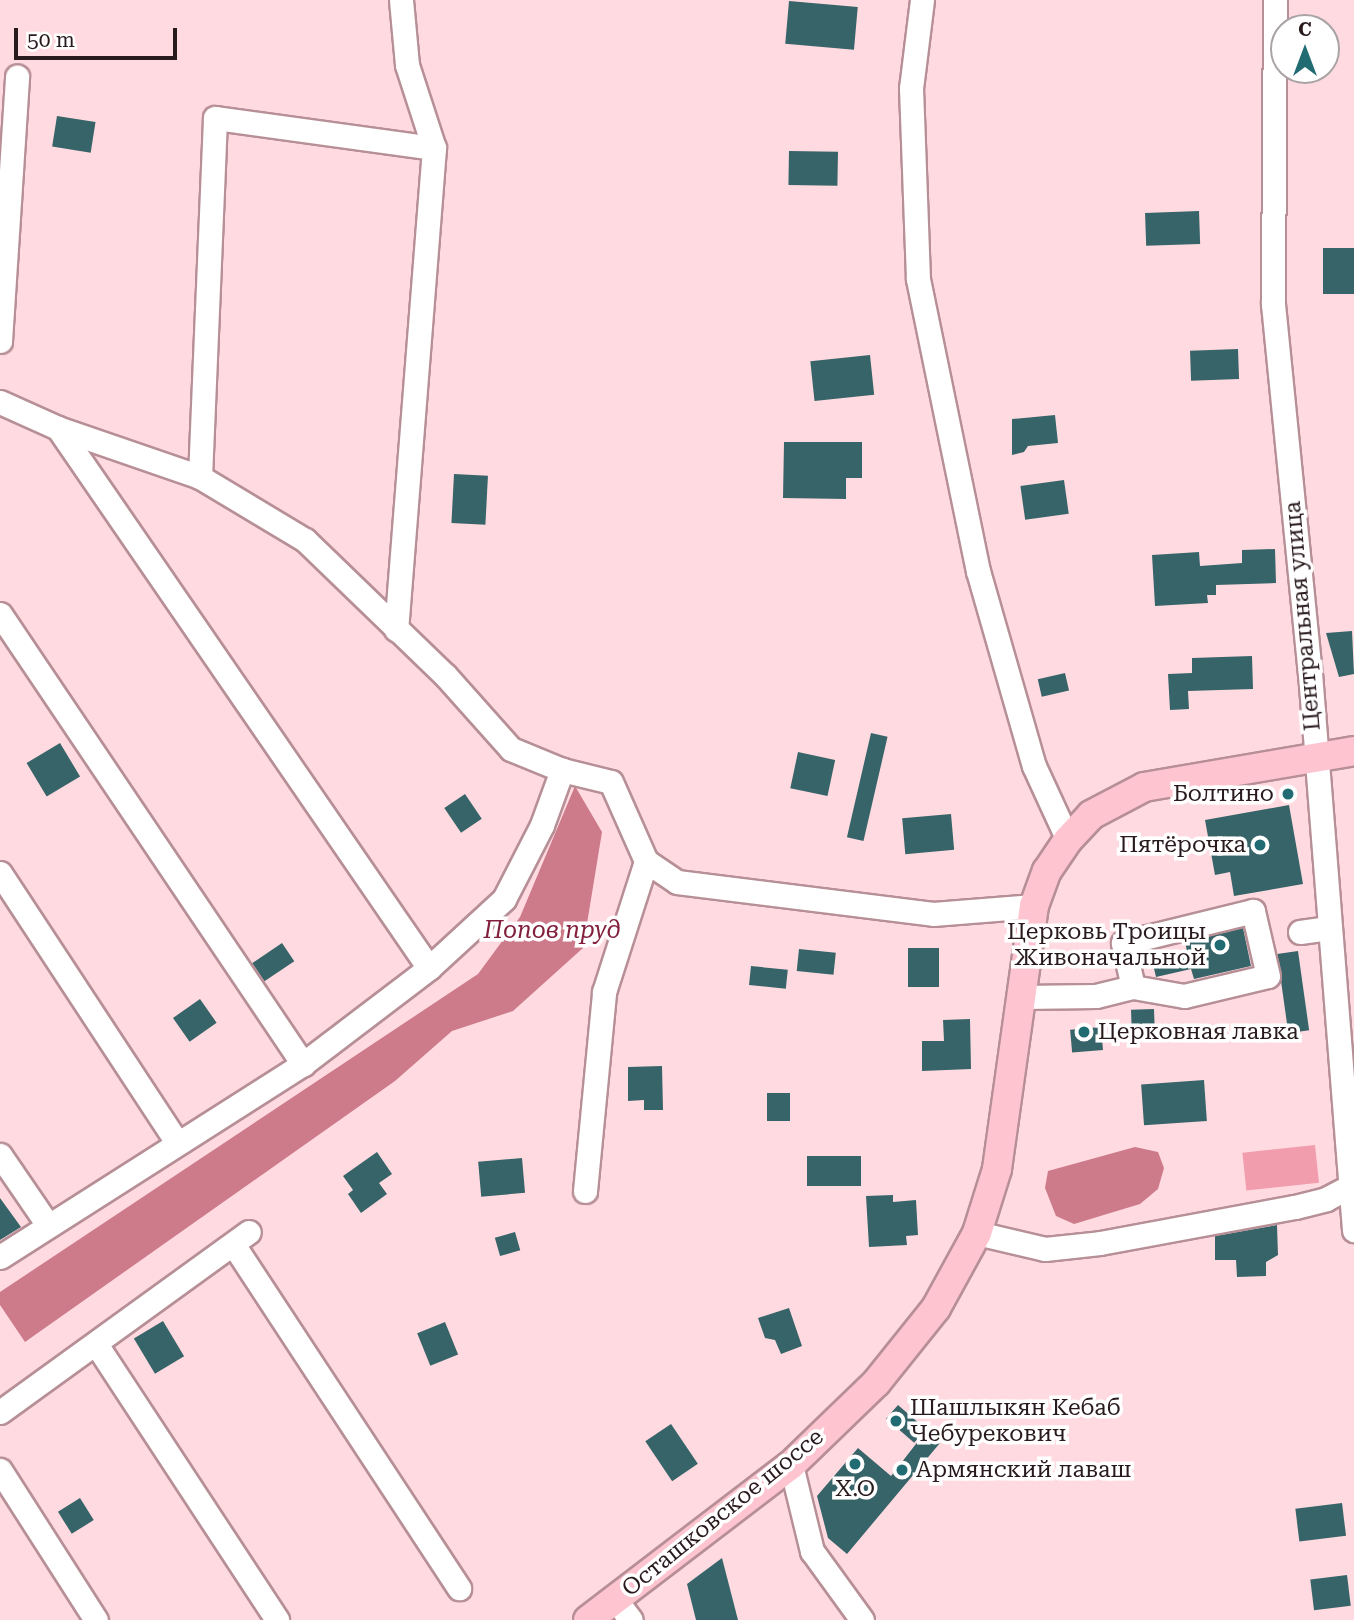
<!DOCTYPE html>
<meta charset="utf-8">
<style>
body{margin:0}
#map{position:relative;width:1354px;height:1620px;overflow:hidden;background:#ffdbe1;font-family:"Roboto Serif",serif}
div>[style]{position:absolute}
.green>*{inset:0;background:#f29dad;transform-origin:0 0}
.water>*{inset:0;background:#cd7a8a}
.building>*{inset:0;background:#376468;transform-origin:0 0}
.roads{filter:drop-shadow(2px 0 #b78f96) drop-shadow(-2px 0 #b78f96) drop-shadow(0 2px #b78f96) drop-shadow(0 -2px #b78f96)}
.minor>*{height:23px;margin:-11.5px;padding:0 11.5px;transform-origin:11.5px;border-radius:11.5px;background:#fff}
.major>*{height:28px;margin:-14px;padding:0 14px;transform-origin:14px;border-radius:14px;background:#fec5d0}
.dots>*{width:19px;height:19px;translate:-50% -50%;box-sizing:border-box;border:4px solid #fff;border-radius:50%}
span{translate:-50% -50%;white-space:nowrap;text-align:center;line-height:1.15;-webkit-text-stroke:7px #fff;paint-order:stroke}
.street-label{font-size:23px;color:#291a1d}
.poi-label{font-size:23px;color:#291a1d}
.right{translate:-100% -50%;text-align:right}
.left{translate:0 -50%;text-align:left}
.water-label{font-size:24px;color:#821f3d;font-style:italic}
.north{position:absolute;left:1270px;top:14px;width:70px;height:70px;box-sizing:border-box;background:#fff;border:2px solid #a9a3a5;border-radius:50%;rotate:0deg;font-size:19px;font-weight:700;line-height:28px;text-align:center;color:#291a1d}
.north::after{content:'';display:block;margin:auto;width:24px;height:32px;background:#216c73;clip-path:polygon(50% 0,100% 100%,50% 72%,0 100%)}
.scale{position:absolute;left:14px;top:28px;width:163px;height:32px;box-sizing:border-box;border:4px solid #291a1d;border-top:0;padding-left:9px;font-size:21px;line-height:24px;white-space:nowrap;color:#291a1d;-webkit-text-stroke:5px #fff;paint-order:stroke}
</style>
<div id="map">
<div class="green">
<div style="left:1315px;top:1145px;width:38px;height:73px;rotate:84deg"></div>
</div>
<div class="water">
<div style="clip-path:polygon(575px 786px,602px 832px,583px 948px,513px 1011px,452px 1031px,395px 1081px,25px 1342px,0 1305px,0 1292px,478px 974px,520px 917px)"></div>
<div style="clip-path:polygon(1135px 1147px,1158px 1152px,1164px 1168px,1158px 1189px,1140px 1204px,1074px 1224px,1056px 1216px,1045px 1188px,1048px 1171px)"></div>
</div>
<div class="building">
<div style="left:789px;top:1px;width:69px;height:43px;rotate:5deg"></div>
<div style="left:57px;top:116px;width:39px;height:31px;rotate:9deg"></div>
<div style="left:789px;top:151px;width:49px;height:34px;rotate:1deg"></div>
<div style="left:1199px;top:211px;width:33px;height:54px;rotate:88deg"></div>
<div style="left:1323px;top:248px;width:31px;height:46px"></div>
<div style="left:1238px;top:349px;width:30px;height:48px;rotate:88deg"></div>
<div style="left:870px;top:355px;width:40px;height:60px;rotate:84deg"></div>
<div style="clip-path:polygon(1055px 415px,1058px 443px,1028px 446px,1024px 452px,1012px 455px,1012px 419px)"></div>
<div style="clip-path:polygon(784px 442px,862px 442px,862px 478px,846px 478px,846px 499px,783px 498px)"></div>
<div style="left:454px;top:474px;width:34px;height:49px;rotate:3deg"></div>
<div style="left:1064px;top:480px;width:34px;height:44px;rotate:82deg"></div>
<div style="clip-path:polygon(1275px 549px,1276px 583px,1216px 585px,1216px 595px,1207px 595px,1208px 603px,1155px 606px,1152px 555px,1199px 552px,1200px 566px,1242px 563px,1242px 550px)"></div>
<div style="clip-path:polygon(1352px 631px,1354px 674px,1339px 677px,1326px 633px)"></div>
<div style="clip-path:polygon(1252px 656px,1253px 689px,1188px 691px,1189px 709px,1170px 710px,1168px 674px,1192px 673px,1192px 658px)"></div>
<div style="left:1065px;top:673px;width:18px;height:28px;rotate:77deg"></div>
<div style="left:871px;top:733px;width:17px;height:107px;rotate:13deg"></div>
<div style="left:60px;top:743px;width:39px;height:39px;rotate:59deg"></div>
<div style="left:798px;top:752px;width:38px;height:37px;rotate:12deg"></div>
<div style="left:465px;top:794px;width:30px;height:25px;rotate:56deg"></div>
<div style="clip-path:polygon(1289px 805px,1303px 884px,1234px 896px,1230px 872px,1215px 875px,1205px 820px)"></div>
<div style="left:951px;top:814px;width:36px;height:49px;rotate:85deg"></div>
<div style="clip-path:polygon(1243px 928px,1251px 966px,1194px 979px,1191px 969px,1156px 977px,1152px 960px,1187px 951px,1185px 942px)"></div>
<div style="left:282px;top:943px;width:22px;height:36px;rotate:56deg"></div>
<div style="left:908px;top:948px;width:31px;height:39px"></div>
<div style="left:799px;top:949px;width:37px;height:22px;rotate:6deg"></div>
<div style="left:1298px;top:951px;width:80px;height:21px;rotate:82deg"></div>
<div style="left:751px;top:966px;width:37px;height:19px;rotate:6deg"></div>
<div style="left:200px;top:999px;width:29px;height:33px;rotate:55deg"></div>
<div style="left:1154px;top:1009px;width:28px;height:23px;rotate:88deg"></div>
<div style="clip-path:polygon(970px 1019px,971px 1069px,922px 1071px,922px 1041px,944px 1041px,943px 1020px)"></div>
<div style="left:1101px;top:1027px;width:23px;height:31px;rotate:85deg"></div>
<div style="clip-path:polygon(662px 1066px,663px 1110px,644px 1110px,644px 1100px,628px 1101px,628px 1067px)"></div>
<div style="left:1204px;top:1080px;width:41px;height:63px;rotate:86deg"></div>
<div style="left:767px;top:1093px;width:23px;height:28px"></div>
<div style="clip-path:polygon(377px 1152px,392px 1174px,379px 1183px,387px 1194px,361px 1213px,348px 1194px,353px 1190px,343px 1176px)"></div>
<div style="left:861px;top:1156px;width:30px;height:54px;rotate:90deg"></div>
<div style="left:522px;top:1158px;width:35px;height:44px;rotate:85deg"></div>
<div style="clip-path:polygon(893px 1195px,893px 1202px,916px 1200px,918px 1235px,906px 1236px,907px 1245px,869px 1247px,866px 1196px)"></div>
<div style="clip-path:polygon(0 1198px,21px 1227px,0 1240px)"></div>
<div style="clip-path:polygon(1277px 1225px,1278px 1255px,1266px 1262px,1266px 1276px,1237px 1277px,1236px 1260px,1215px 1260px,1215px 1236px)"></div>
<div style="left:515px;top:1232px;width:19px;height:21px;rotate:74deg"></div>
<div style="clip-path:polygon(789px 1308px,802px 1346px,781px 1354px,775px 1340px,765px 1338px,758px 1318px)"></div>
<div style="left:163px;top:1321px;width:41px;height:34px;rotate:59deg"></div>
<div style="left:445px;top:1322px;width:35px;height:30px;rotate:68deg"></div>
<div style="left:898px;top:1405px;width:37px;height:18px;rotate:41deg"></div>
<div style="left:671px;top:1424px;width:48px;height:31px;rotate:56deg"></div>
<div style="clip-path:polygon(926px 1431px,940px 1443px,847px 1554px,828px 1538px,817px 1496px,858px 1448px,891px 1476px)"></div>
<div style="left:80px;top:1498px;width:26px;height:26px;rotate:58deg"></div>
<div style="left:1342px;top:1503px;width:33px;height:47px;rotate:83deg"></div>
<div style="clip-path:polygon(722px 1558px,738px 1620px,696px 1620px,687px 1584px)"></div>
<div style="left:1347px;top:1575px;width:31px;height:37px;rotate:83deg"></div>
</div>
<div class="roads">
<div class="minor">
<div style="left:401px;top:0;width:65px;rotate:84.7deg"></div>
<div style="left:407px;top:65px;width:87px;rotate:72deg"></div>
<div style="left:922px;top:0;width:89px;rotate:97.1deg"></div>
<div style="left:911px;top:88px;width:191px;rotate:87.9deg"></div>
<div style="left:918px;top:279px;width:298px;rotate:78.4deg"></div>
<div style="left:978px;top:571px;width:203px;rotate:74deg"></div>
<div style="left:1034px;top:766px;width:81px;rotate:65.3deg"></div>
<div style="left:1275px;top:0;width:304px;rotate:90.4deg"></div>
<div style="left:1273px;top:304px;width:371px;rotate:84.3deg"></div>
<div style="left:1310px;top:673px;width:559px;rotate:85.48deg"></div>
<div style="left:0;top:341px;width:265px;rotate:-86.3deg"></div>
<div style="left:0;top:402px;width:64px;rotate:24.1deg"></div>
<div style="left:58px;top:428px;width:150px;rotate:19deg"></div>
<div style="left:200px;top:477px;width:122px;rotate:31deg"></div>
<div style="left:305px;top:540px;width:194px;rotate:44deg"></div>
<div style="left:445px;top:675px;width:99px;rotate:48.3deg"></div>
<div style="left:511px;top:749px;width:55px;rotate:22.4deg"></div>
<div style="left:562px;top:770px;width:50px;rotate:13.8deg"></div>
<div style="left:611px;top:782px;width:86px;rotate:66.1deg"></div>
<div style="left:646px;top:861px;width:37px;rotate:34deg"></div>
<div style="left:677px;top:882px;width:258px;rotate:7.1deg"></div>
<div style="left:933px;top:914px;width:101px;rotate:-4.5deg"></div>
<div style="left:58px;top:428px;width:655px;rotate:55.51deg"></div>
<div style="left:200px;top:477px;width:359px;rotate:-87.6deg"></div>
<div style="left:215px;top:118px;width:221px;rotate:7.8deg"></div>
<div style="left:434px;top:148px;width:483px;rotate:94.5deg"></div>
<div style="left:0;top:614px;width:543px;rotate:56.05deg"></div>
<div style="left:0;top:873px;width:321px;rotate:56.7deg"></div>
<div style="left:1300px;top:932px;width:27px;rotate:-8deg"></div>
<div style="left:1021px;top:997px;width:75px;rotate:-0.8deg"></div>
<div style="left:1096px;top:996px;width:38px;rotate:-14deg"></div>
<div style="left:1133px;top:987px;width:52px;rotate:10deg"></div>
<div style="left:1184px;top:996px;width:86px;rotate:-13.4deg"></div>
<div style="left:1268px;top:976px;width:67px;rotate:-103deg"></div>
<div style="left:1253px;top:911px;width:134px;rotate:166.2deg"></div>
<div style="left:1123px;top:943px;width:45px;rotate:77.2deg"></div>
<div style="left:0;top:1155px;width:85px;rotate:55.6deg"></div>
<div style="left:585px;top:1191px;width:200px;rotate:-84.5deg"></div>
<div style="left:604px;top:992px;width:138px;rotate:-72.2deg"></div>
<div style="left:977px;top:1233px;width:70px;rotate:13.2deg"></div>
<div style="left:1045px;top:1249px;width:55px;rotate:-6.2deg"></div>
<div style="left:1100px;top:1243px;width:198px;rotate:-10.5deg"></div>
<div style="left:1295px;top:1207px;width:32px;rotate:-14deg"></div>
<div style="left:1326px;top:1199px;width:26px;rotate:-28deg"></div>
<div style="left:233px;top:1244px;width:412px;rotate:56.7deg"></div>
<div style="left:0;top:1257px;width:359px;rotate:-32.5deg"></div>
<div style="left:303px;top:1064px;width:158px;rotate:-37.3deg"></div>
<div style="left:429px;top:968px;width:102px;rotate:-42.6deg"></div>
<div style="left:504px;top:899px;width:83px;rotate:-62.8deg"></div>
<div style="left:542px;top:825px;width:59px;rotate:-70deg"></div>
<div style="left:96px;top:1344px;width:330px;rotate:56.7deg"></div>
<div style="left:0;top:1412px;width:307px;rotate:-35.9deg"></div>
<div style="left:791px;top:1465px;width:89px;rotate:76.3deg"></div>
<div style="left:812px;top:1551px;width:85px;rotate:54.1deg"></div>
<div style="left:0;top:1470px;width:178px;rotate:57.4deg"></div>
<div style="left:615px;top:1599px;width:26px;rotate:53deg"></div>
</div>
<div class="major">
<div style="left:588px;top:1620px;width:255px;rotate:-37.4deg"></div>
<div style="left:791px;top:1465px;width:118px;rotate:-44deg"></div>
<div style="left:876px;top:1383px;width:96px;rotate:-51.3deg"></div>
<div style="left:936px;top:1308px;width:85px;rotate:-61.3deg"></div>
<div style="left:977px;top:1233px;width:67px;rotate:-72.6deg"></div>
<div style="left:997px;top:1169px;width:266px;rotate:-82deg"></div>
<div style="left:1034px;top:906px;width:37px;rotate:-70deg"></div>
<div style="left:1047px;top:871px;width:37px;rotate:-56deg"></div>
<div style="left:1068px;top:840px;width:34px;rotate:-47deg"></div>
<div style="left:1091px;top:815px;width:60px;rotate:-27.8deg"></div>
<div style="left:1144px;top:787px;width:213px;rotate:-9.7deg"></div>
</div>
</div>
<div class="dots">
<div style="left:1288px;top:794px;background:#216c73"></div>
<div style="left:1260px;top:845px;background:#216c73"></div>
<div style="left:1220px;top:945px;background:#216c73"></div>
<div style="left:1084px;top:1032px;background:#216c73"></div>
<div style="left:896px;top:1421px;background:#216c73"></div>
<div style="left:855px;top:1464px;background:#216c73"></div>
<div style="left:902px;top:1470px;background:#216c73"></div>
</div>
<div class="street-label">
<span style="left:1303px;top:616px;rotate:-95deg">Центральная улица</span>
<span style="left:723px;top:1513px;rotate:-39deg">Осташковское шоссе</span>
</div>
<div class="poi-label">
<span class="right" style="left:1274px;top:794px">Болтино</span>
<span class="right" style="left:1246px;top:845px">Пятёрочка</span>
<span class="right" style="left:1206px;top:945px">Церковь Троицы<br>Живоначальной</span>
<span class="left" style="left:1098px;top:1032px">Церковная лавка</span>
<span class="left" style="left:910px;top:1421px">Шашлыкян Кебаб<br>Чебурекович</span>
<span class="left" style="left:916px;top:1470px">Армянский лаваш</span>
<span style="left:855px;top:1489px">X.O</span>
</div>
<div class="water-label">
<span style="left:552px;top:931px">Попов пруд</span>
</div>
<div class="north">С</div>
<div class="scale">50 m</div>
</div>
